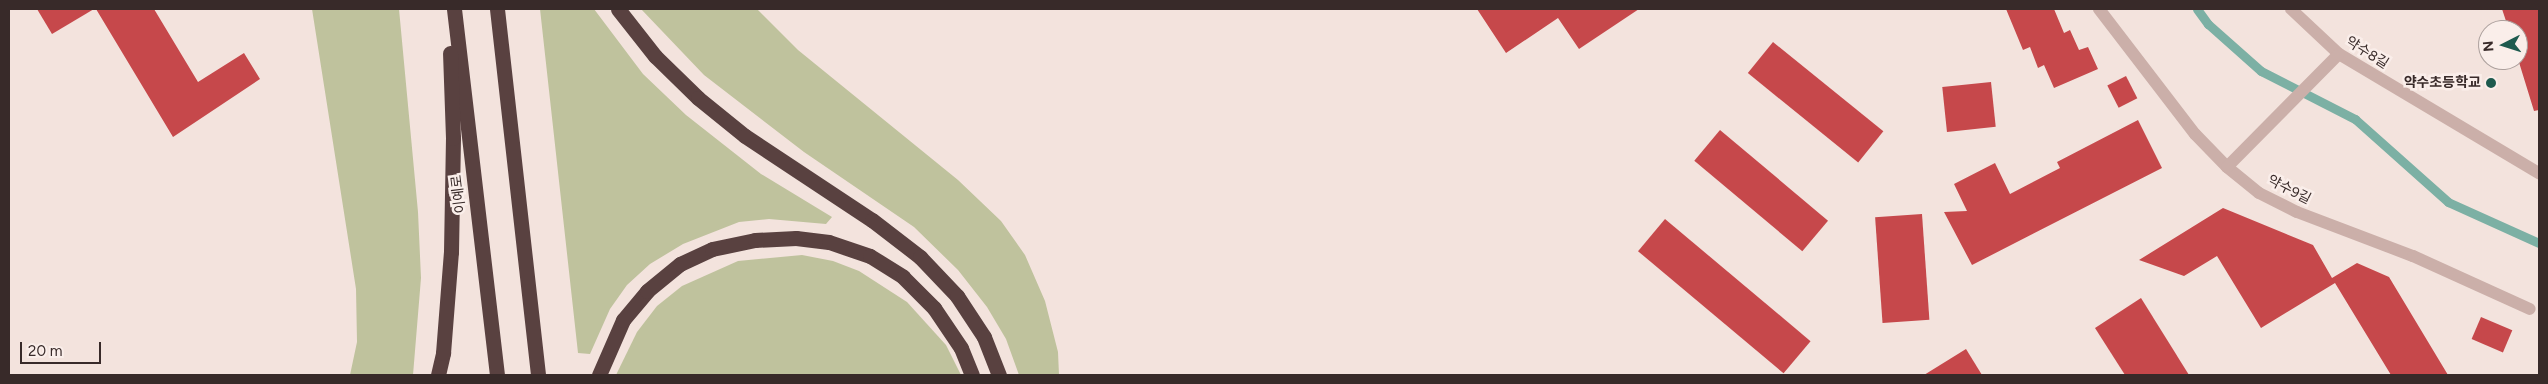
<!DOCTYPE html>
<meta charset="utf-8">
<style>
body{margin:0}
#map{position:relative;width:2548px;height:384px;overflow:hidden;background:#f3e3dd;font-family:Figtree,"Noto Sans KR",sans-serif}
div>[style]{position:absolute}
.green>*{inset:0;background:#bfc29d}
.stream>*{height:9px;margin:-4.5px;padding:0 4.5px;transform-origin:4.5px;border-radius:4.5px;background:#7cb0a4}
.building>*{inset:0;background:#c6484b;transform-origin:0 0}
.minor>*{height:12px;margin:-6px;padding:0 6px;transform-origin:6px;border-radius:6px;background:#cbafa9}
.highway>*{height:15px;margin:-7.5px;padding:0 7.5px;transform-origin:7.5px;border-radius:7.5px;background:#594140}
.dots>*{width:14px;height:14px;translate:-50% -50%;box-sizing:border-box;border:2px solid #faeeea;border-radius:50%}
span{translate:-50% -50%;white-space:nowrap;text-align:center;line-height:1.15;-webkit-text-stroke:5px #faeeea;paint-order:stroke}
.street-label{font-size:14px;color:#382a29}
.poi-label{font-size:14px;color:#382a29;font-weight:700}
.right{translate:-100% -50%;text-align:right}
.frame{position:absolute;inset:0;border:10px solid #382a29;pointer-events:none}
.north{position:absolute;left:2478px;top:20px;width:50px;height:50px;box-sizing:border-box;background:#faeeea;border:1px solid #aca09d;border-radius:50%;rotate:265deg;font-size:14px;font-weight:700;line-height:20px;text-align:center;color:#382a29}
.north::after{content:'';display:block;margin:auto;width:18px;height:22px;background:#1e5a4e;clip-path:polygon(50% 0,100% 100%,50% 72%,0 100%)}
.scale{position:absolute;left:20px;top:342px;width:81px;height:22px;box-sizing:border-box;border:2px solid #382a29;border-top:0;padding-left:6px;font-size:15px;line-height:18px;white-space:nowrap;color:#382a29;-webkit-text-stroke:4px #faeeea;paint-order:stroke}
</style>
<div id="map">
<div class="green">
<div style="clip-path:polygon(312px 9px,399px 9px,418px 212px,421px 278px,413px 375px,350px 375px,357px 342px,356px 289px)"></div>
<div style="clip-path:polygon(540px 9px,594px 9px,643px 74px,686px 115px,761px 174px,832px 217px,826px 224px,769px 219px,739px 222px,683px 244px,650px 264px,627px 285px,610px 309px,590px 354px,578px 353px)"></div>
<div style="clip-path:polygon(641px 9px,757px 9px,798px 50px,958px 180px,1001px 221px,1025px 255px,1045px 301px,1058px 352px,1059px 375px,1019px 375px,1006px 339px,987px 307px,958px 270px,914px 227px,804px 152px,704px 75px)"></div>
<div style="clip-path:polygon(802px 255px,833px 261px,859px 271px,907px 302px,946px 345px,961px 375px,616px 375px,637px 332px,657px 306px,682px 286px,738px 261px)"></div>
</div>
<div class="stream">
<div style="left:2197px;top:9px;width:19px;rotate:54deg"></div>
<div style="left:2208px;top:24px;width:71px;rotate:41.6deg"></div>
<div style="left:2261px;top:71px;width:106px;rotate:27.1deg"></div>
<div style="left:2355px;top:119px;width:125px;rotate:41.7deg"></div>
<div style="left:2448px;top:202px;width:100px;rotate:24.3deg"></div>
</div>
<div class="building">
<div style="clip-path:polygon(37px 9px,94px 9px,52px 34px)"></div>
<div style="clip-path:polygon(96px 9px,154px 9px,198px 82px,244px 53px,260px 79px,173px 137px)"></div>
<div style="clip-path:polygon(1477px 9px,1639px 9px,1579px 49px,1558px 18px,1506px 53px)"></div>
<div style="clip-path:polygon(2006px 9px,2054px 9px,2064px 33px,2070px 30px,2079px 50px,2088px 47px,2098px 69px,2054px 88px,2044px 65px,2038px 68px,2030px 47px,2023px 50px)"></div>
<div style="clip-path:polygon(2502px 9px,2539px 9px,2539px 110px,2534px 111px,2518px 59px,2518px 30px,2509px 30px)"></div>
<div style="left:1773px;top:42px;width:142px;height:40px;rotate:39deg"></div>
<div style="left:2126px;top:76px;width:25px;height:21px;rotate:63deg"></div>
<div style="left:1991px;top:82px;width:45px;height:49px;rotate:84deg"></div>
<div style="clip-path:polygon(2138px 120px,2162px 168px,1972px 265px,1944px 212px,1967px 211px,1954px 184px,1995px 163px,2010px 194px,2060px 168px,2057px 162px)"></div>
<div style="left:1720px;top:130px;width:141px;height:40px;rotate:40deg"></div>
<div style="clip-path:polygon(2223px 208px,2313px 245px,2332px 278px,2357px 263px,2389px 277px,2448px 375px,2391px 375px,2335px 283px,2261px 328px,2217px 256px,2184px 276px,2139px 260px)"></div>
<div style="left:1922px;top:214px;width:106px;height:47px;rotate:86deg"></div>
<div style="left:1665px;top:219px;width:190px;height:42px;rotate:40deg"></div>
<div style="clip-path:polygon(2141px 298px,2189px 375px,2125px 375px,2095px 328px)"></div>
<div style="left:2481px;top:317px;width:34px;height:24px;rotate:23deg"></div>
<div style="clip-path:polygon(1966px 349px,1982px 375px,1924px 375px)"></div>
</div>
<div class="minor">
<div style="left:2099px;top:9px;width:158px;rotate:52.5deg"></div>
<div style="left:2195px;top:134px;width:46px;rotate:45.9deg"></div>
<div style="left:2227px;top:167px;width:41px;rotate:39.1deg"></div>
<div style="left:2259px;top:193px;width:42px;rotate:26.6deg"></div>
<div style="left:2297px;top:212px;width:124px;rotate:20.8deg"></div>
<div style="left:2413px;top:256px;width:128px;rotate:24.4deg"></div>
<div style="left:2291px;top:9px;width:66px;rotate:43.2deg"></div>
<div style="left:2339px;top:54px;width:233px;rotate:30.8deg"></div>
<div style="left:2227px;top:167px;width:159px;rotate:-45.3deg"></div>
</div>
<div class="highway">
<div style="left:454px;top:9px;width:369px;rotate:83.3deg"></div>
<div style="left:497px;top:9px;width:368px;rotate:83.6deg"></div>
<div style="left:618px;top:9px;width:60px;rotate:51.8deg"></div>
<div style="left:655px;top:56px;width:60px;rotate:44.3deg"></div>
<div style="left:698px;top:98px;width:60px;rotate:39deg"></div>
<div style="left:745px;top:136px;width:152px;rotate:33.5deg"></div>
<div style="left:872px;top:220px;width:61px;rotate:37.6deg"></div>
<div style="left:920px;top:257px;width:54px;rotate:46.5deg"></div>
<div style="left:957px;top:296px;width:49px;rotate:56.6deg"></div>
<div style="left:984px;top:337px;width:41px;rotate:68.5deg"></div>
<div style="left:438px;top:375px;width:23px;rotate:-77deg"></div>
<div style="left:443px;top:353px;width:101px;rotate:-85.5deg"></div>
<div style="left:451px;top:252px;width:114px;rotate:-89deg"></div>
<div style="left:453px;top:138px;width:85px;rotate:-92deg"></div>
<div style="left:599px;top:375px;width:60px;rotate:-66.4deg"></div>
<div style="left:623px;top:320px;width:38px;rotate:-50deg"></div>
<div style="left:647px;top:291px;width:43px;rotate:-39.3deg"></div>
<div style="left:680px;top:264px;width:35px;rotate:-25deg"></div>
<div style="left:712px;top:249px;width:44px;rotate:-11.8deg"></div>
<div style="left:755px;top:240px;width:41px;rotate:-2.8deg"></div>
<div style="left:796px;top:238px;width:33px;rotate:7deg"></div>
<div style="left:829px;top:242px;width:43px;rotate:18.9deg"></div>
<div style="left:870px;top:256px;width:39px;rotate:32deg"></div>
<div style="left:903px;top:277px;width:44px;rotate:45deg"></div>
<div style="left:934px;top:308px;width:48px;rotate:56deg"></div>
<div style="left:961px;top:348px;width:29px;rotate:68deg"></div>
</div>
<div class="dots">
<div style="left:2491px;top:83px;background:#1e5a4e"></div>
</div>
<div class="street-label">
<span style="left:2367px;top:53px;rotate:32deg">약수8길</span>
<span style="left:2289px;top:190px;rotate:27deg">약수9길</span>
<span style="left:459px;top:194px;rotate:-97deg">이예로</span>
</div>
<div class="poi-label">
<span class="right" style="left:2481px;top:83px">약수초등학교</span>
</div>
<div class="frame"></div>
<div class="north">N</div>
<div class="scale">20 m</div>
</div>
